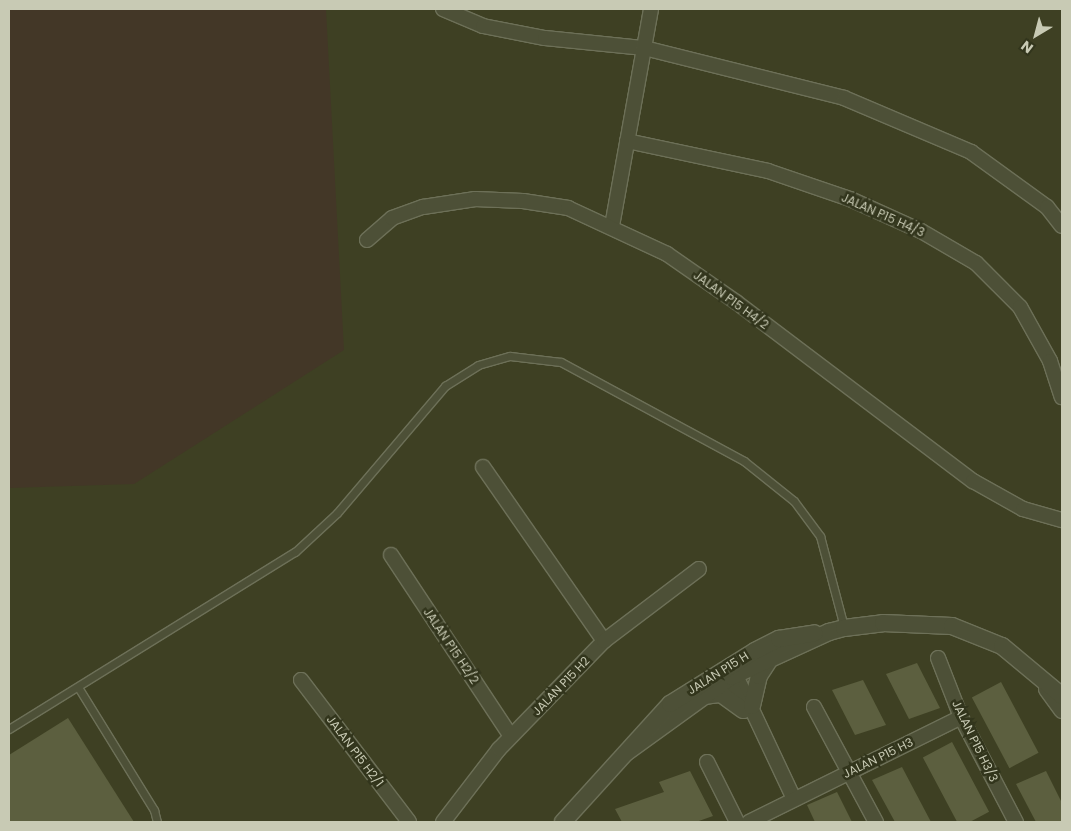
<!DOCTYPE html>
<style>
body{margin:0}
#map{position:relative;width:1071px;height:831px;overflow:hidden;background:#3e4023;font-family:Poppins,sans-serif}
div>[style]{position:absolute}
.green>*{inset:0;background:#433727}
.building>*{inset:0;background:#5c5f3f;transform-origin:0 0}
.roads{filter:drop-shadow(1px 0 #6d7058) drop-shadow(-1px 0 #6d7058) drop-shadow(0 1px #6d7058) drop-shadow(0 -1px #6d7058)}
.service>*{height:7px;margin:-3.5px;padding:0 3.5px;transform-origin:3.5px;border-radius:3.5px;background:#4d5037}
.minor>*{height:14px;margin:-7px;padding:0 7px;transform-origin:7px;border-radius:7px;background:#4d5037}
.tertiary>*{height:16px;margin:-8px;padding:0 8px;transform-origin:8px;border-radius:8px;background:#4d5037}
span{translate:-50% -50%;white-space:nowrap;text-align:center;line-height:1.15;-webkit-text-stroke:5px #32351c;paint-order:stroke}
.street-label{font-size:12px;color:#c8cab4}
.frame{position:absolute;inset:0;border:10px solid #c8cab4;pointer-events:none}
.north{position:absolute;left:1011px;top:10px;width:50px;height:50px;-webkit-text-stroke:4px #32351c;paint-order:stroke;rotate:217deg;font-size:14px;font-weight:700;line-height:20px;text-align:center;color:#c8cab4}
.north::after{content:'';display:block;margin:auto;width:18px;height:22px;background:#c8cab4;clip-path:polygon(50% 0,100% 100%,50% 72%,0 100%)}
</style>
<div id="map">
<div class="green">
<div style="clip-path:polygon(9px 9px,326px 9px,344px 350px,134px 484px,9px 488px)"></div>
</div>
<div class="building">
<div style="clip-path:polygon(917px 663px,940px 708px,909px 719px,886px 674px)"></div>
<div style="clip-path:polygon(863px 680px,886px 725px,855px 735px,832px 690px)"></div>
<div style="left:1001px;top:682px;width:80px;height:33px;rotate:62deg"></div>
<div style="clip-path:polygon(68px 718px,134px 822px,9px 822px,9px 755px)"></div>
<div style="left:952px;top:742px;width:79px;height:33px;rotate:62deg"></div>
<div style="clip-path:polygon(902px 767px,931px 822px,895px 822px,872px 780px)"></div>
<div style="clip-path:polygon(690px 771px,713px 816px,696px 822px,622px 822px,615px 809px,664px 792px,659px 782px)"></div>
<div style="clip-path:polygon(1046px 771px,1062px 803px,1062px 822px,1036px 822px,1016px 784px)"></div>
<div style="clip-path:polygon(837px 792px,852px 822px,815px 822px,807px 805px)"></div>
</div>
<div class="roads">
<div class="service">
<div style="left:78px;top:687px;width:145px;rotate:58.3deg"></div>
<div style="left:154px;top:810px;width:12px;rotate:76deg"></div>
<div style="left:9px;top:729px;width:336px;rotate:-31.8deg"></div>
<div style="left:295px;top:552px;width:57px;rotate:-42.9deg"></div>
<div style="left:337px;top:513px;width:167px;rotate:-49.6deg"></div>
<div style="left:445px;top:386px;width:39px;rotate:-32deg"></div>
<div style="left:478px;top:365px;width:33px;rotate:-16deg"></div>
<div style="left:510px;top:356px;width:51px;rotate:6.7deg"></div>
<div style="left:561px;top:362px;width:208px;rotate:28.4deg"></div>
<div style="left:744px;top:461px;width:64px;rotate:38.7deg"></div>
<div style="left:794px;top:501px;width:44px;rotate:53.4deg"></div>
<div style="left:820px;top:536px;width:94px;rotate:75.2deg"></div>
</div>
<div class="minor">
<div style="left:443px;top:9px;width:43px;rotate:23deg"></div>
<div style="left:483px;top:26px;width:63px;rotate:11deg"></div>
<div style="left:545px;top:38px;width:100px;rotate:5.8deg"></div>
<div style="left:644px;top:48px;width:206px;rotate:14deg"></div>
<div style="left:844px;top:98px;width:138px;rotate:23deg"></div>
<div style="left:971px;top:152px;width:94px;rotate:35.9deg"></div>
<div style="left:1047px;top:207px;width:24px;rotate:52deg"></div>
<div style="left:627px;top:141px;width:144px;rotate:12deg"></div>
<div style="left:768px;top:171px;width:87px;rotate:18.9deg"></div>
<div style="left:850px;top:199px;width:78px;rotate:24.3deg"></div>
<div style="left:921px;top:231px;width:64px;rotate:30.2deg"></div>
<div style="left:976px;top:263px;width:62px;rotate:45deg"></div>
<div style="left:1020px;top:307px;width:62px;rotate:60.9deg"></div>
<div style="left:1050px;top:361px;width:38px;rotate:72deg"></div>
<div style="left:612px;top:226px;width:220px;rotate:-79.8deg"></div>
<div style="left:367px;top:240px;width:33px;rotate:-41deg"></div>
<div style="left:392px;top:218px;width:33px;rotate:-20deg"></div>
<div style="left:423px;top:207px;width:53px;rotate:-8.7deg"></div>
<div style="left:475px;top:199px;width:48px;rotate:2.4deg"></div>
<div style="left:523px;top:201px;width:46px;rotate:8.8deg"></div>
<div style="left:568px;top:208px;width:109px;rotate:24.9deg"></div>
<div style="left:667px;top:254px;width:84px;rotate:34.8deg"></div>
<div style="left:736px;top:302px;width:297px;rotate:37.1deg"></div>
<div style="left:973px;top:481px;width:57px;rotate:29.2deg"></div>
<div style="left:1023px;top:509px;width:41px;rotate:15.8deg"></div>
<div style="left:483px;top:467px;width:212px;rotate:55.2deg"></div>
<div style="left:391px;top:555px;width:217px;rotate:56.5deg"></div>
<div style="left:938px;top:658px;width:63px;rotate:68.7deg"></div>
<div style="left:961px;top:717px;width:119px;rotate:62.4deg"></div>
<div style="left:731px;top:665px;width:148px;rotate:64.8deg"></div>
<div style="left:723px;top:670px;width:46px;rotate:62.9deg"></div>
<div style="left:301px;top:680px;width:178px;rotate:52.7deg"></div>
<div style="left:814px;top:707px;width:131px;rotate:61.7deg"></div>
<div style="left:707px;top:762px;width:67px;rotate:63.4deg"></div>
<div style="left:443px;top:822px;width:92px;rotate:-52.5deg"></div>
<div style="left:499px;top:749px;width:151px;rotate:-45.8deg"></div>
<div style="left:604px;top:641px;width:119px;rotate:-37.2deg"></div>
<div style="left:749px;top:822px;width:237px;rotate:-26.3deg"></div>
</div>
<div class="tertiary">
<div style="left:1047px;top:689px;width:26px;rotate:54deg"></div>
<div style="left:704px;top:696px;width:17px;rotate:-7deg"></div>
<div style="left:721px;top:694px;width:27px;rotate:36deg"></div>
<div style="left:752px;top:706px;width:31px;rotate:-77deg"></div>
<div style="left:759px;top:676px;width:20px;rotate:-57deg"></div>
<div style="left:627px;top:752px;width:128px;rotate:-35.8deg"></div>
<div style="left:731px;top:677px;width:108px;rotate:-24.7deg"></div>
<div style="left:829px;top:632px;width:16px;rotate:-15deg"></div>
<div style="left:844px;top:628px;width:39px;rotate:-7deg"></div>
<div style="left:883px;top:623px;width:69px;rotate:2.5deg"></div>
<div style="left:952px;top:626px;width:54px;rotate:21.8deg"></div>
<div style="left:1002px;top:646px;width:78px;rotate:39.8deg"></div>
<div style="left:563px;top:822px;width:159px;rotate:-47.8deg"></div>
<div style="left:670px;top:704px;width:100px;rotate:-31.9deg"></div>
<div style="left:755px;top:651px;width:27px;rotate:-27deg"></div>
<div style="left:779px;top:639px;width:36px;rotate:-9deg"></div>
</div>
</div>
<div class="street-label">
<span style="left:883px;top:215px;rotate:24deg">JALAN P15 H4/3</span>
<span style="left:731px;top:300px;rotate:36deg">JALAN P15 H4/2</span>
<span style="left:451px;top:646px;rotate:56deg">JALAN P15 H2/2</span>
<span style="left:718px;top:673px;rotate:-32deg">JALAN P15 H</span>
<span style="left:561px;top:686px;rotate:-46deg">JALAN P15 H2</span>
<span style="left:975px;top:741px;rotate:64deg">JALAN P15 H3/3</span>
<span style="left:355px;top:751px;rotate:53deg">JALAN P15 H2/1</span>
<span style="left:878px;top:758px;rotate:-26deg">JALAN P15 H3</span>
</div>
<div class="frame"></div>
<div class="north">N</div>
</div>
